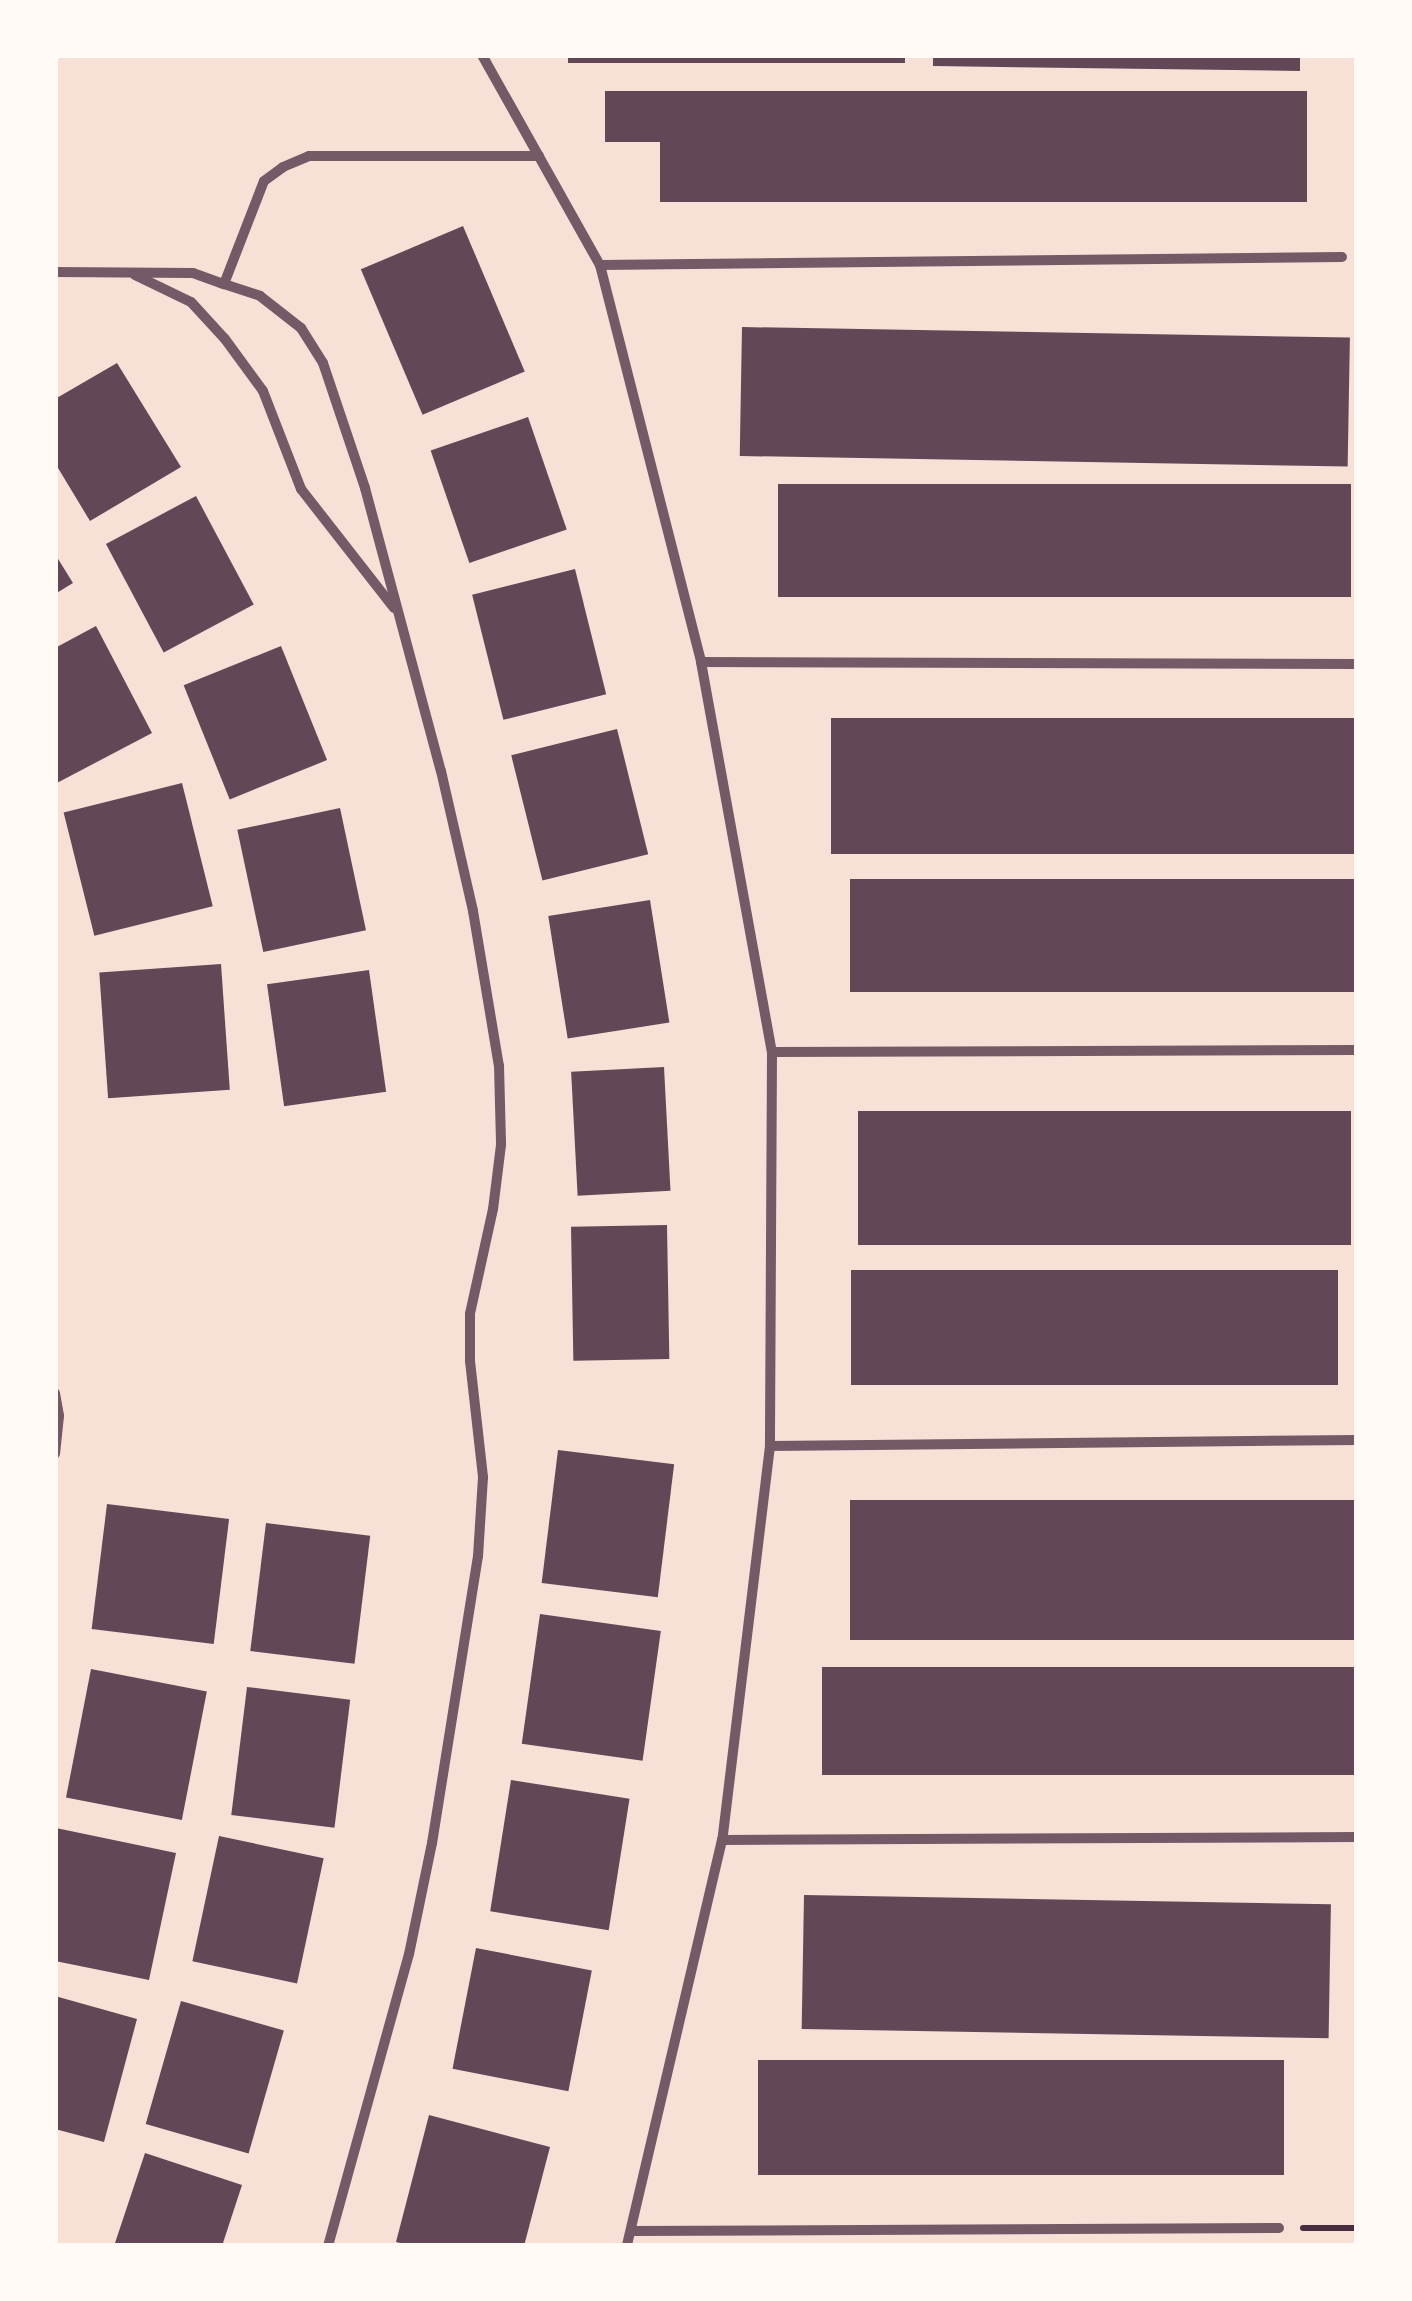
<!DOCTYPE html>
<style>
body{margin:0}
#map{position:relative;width:1412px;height:2301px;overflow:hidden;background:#f7e1d7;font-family:Mulish,sans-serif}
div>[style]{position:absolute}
.building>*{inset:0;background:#644757;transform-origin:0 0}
.path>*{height:6px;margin:-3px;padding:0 3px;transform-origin:3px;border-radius:3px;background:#4a2c40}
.minor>*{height:10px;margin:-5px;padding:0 5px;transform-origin:5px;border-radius:5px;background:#755966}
span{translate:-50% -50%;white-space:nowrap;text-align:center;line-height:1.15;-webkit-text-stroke:8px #fffaf5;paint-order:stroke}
.frame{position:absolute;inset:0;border:58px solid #fffaf5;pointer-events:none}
</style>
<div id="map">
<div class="building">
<div style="left:568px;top:55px;width:337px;height:8px"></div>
<div style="clip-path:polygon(933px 55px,1300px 55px,1300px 71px,933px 66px)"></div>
<div style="clip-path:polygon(605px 91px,1307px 91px,1307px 202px,660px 202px,660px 142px,605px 142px)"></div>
<div style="left:463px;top:226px;width:158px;height:111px;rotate:67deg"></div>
<div style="left:742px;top:327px;width:608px;height:129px;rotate:1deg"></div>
<div style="clip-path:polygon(117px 363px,181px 467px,90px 521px,55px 463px,55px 399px)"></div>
<div style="left:528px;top:417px;width:119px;height:103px;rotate:71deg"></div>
<div style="left:778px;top:484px;width:573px;height:113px"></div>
<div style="left:196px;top:496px;width:123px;height:102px;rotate:62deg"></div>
<div style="clip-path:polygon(55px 554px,73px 583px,55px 594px)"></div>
<div style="left:575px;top:569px;width:129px;height:106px;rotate:76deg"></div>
<div style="clip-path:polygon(96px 626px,152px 733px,55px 784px,55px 648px)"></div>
<div style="left:281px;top:646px;width:123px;height:105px;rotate:68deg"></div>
<div style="left:831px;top:718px;width:526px;height:136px"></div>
<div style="left:617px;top:729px;width:129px;height:109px;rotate:76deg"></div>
<div style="left:182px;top:783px;width:127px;height:122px;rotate:76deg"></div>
<div style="left:340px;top:808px;width:125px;height:105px;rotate:78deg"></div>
<div style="left:850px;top:879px;width:507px;height:113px"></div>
<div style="left:650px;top:900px;width:124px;height:103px;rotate:81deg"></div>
<div style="left:221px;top:964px;width:126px;height:122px;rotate:86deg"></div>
<div style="left:369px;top:970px;width:123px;height:103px;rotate:82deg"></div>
<div style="left:664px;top:1067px;width:124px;height:93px;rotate:87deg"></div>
<div style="left:1351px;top:1111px;width:134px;height:493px;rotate:90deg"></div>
<div style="left:667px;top:1225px;width:134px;height:96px;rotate:89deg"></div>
<div style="left:851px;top:1270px;width:487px;height:115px"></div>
<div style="left:558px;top:1450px;width:117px;height:134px;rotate:7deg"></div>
<div style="left:850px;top:1500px;width:507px;height:140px"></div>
<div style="left:107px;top:1504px;width:123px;height:126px;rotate:7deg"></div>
<div style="left:266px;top:1523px;width:105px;height:129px;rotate:7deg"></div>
<div style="left:540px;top:1614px;width:122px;height:131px;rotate:8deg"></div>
<div style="left:822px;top:1667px;width:535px;height:108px"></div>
<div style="left:91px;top:1669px;width:118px;height:131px;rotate:11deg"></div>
<div style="left:247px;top:1687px;width:104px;height:129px;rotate:7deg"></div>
<div style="left:511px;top:1780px;width:120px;height:133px;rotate:9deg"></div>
<div style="clip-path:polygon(56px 1828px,176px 1853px,149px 1980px,55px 1961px)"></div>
<div style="left:219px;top:1836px;width:107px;height:128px;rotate:12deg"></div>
<div style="left:804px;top:1895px;width:527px;height:134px;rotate:1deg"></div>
<div style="left:476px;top:1948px;width:118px;height:123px;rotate:11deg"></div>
<div style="clip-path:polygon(55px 1996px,137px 2019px,104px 2142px,55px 2129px)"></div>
<div style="left:181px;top:2001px;width:107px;height:128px;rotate:16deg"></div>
<div style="left:758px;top:2060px;width:526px;height:115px"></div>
<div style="clip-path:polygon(429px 2115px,550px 2147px,524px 2246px,412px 2246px,396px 2242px)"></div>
<div style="clip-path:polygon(145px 2153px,242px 2185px,222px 2246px,114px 2246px)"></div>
</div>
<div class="path">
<div style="left:1303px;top:2228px;width:54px"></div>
</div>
<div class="minor">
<div style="left:482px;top:55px;width:241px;rotate:60.7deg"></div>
<div style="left:600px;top:265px;width:410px;rotate:75.7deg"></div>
<div style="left:701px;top:662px;width:396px;rotate:79.7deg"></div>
<div style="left:772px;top:1052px;width:394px;rotate:90.3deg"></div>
<div style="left:770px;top:1446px;width:397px;rotate:96.9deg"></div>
<div style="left:722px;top:1840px;width:417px;rotate:103.2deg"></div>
<div style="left:600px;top:265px;width:742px;rotate:-0.62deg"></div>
<div style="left:55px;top:272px;width:138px;rotate:0.4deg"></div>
<div style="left:193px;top:273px;width:33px;rotate:20deg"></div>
<div style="left:224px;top:284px;width:38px;rotate:18deg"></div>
<div style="left:260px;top:296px;width:52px;rotate:38deg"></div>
<div style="left:301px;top:328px;width:41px;rotate:57.8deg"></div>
<div style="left:323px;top:363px;width:132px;rotate:71.4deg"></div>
<div style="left:365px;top:488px;width:293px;rotate:75deg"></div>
<div style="left:441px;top:771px;width:144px;rotate:77.1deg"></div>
<div style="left:473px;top:911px;width:157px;rotate:80.5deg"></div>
<div style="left:499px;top:1066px;width:79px;rotate:88.5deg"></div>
<div style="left:501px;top:1145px;width:64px;rotate:97.1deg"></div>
<div style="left:493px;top:1209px;width:107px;rotate:102.4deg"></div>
<div style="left:470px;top:1314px;width:47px;rotate:90deg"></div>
<div style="left:470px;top:1361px;width:117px;rotate:83.6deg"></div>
<div style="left:483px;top:1477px;width:79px;rotate:93.6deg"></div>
<div style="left:478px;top:1556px;width:291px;rotate:99.1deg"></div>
<div style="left:432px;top:1843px;width:113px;rotate:101.7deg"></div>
<div style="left:409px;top:1954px;width:303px;rotate:105.5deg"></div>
<div style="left:135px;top:275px;width:62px;rotate:25.7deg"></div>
<div style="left:191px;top:302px;width:50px;rotate:47.4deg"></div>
<div style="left:225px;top:339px;width:64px;rotate:53.8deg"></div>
<div style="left:263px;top:391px;width:105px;rotate:68.8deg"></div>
<div style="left:301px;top:489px;width:151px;rotate:52deg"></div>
<div style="left:224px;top:284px;width:110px;rotate:-68.8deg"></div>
<div style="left:264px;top:181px;width:24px;rotate:-36deg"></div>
<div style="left:283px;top:167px;width:28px;rotate:-23deg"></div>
<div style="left:309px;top:156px;width:230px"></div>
<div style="left:701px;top:662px;width:656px;rotate:0.17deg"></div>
<div style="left:772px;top:1052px;width:585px;rotate:-0.2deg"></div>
<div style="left:55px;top:1393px;width:23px;rotate:80deg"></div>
<div style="left:59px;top:1416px;width:38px;rotate:96deg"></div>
<div style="left:770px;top:1446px;width:587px;rotate:-0.59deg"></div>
<div style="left:722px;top:1840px;width:635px;rotate:-0.27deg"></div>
<div style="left:632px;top:2231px;width:647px;rotate:-0.27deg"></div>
</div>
<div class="frame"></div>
</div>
